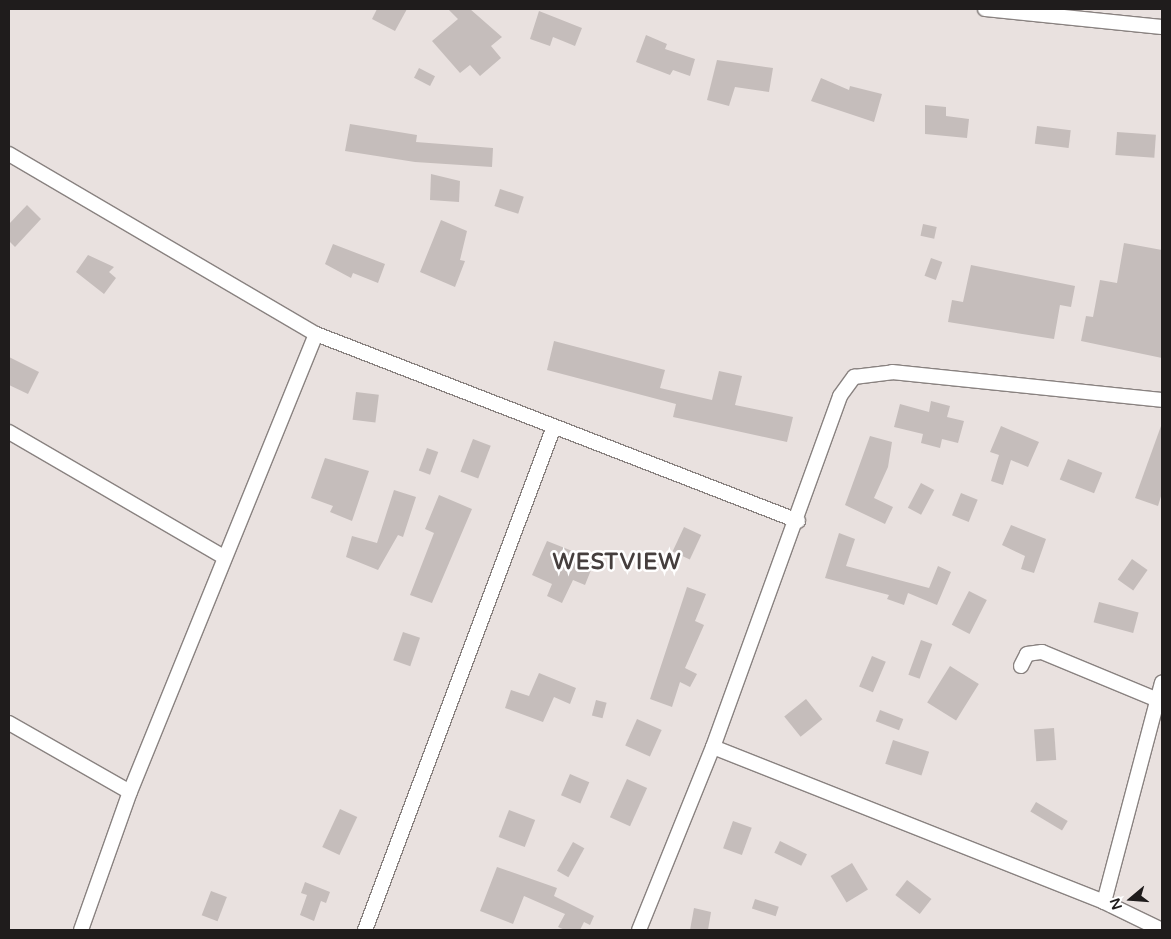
<!DOCTYPE html>
<style>
body{margin:0}
#map{position:relative;width:1171px;height:939px;overflow:hidden;background:#e9e1df;font-family:"Varela Round",sans-serif}
div>[style]{position:absolute}
.building>*{inset:0;background:#c5bdbb;transform-origin:0 0}
.roads{filter:drop-shadow(1px 0 #898280) drop-shadow(-1px 0 #898280) drop-shadow(0 1px #898280) drop-shadow(0 -1px #898280)}
.street>*{height:14px;margin:-7px;padding:0 7px;transform-origin:7px;border-radius:7px;background:#fff}
span{translate:-50% -50%;white-space:nowrap;text-align:center;line-height:1.15;-webkit-text-stroke:5px #fff;paint-order:stroke}
.district-label{font-size:22px;color:#453e3d;font-weight:700;letter-spacing:1px}
.frame{position:absolute;inset:0;border:10px solid #1f1c1c;pointer-events:none}
.north{position:absolute;left:1106px;top:874px;width:50px;height:50px;-webkit-text-stroke:4px #fff;paint-order:stroke;rotate:252deg;font-size:14px;font-weight:700;line-height:20px;text-align:center;color:#1f1c1c}
.north::after{content:'';display:block;margin:auto;width:18px;height:22px;background:#1f1c1c;clip-path:polygon(50% 0,100% 100%,50% 72%,0 100%)}
</style>
<div id="map">
<div class="building">
<div style="clip-path:polygon(377px 9px,407px 9px,395px 31px,372px 19px)"></div>
<div style="clip-path:polygon(448px 9px,470px 9px,502px 37px,491px 46px,501px 58px,480px 76px,470px 65px,460px 73px,432px 41px,458px 19px)"></div>
<div style="clip-path:polygon(539px 11px,582px 28px,575px 46px,553px 37px,550px 46px,530px 39px)"></div>
<div style="clip-path:polygon(646px 35px,667px 44px,665px 49px,695px 59px,690px 76px,673px 70px,670px 75px,636px 62px)"></div>
<div style="clip-path:polygon(717px 60px,773px 68px,769px 92px,735px 87px,729px 106px,707px 100px)"></div>
<div style="left:419px;top:68px;width:18px;height:11px;rotate:27deg"></div>
<div style="clip-path:polygon(821px 78px,849px 90px,850px 86px,882px 94px,874px 122px,811px 101px)"></div>
<div style="clip-path:polygon(925px 105px,946px 107px,946px 116px,969px 119px,967px 138px,925px 134px)"></div>
<div style="clip-path:polygon(350px 124px,417px 135px,416px 142px,493px 148px,492px 167px,415px 162px,345px 151px)"></div>
<div style="left:1037px;top:126px;width:34px;height:18px;rotate:7deg"></div>
<div style="left:1117px;top:132px;width:39px;height:23px;rotate:4deg"></div>
<div style="clip-path:polygon(431px 174px,460px 181px,459px 202px,430px 200px)"></div>
<div style="left:500px;top:189px;width:25px;height:18px;rotate:18deg"></div>
<div style="clip-path:polygon(27px 205px,41px 219px,15px 247px,9px 241px,9px 224px)"></div>
<div style="clip-path:polygon(441px 220px,467px 231px,460px 260px,465px 261px,455px 287px,420px 272px)"></div>
<div style="left:923px;top:224px;width:14px;height:12px;rotate:12deg"></div>
<div style="clip-path:polygon(1124px 243px,1162px 250px,1162px 358px,1081px 341px,1086px 316px,1093px 317px,1100px 280px,1117px 283px)"></div>
<div style="clip-path:polygon(333px 244px,385px 264px,378px 283px,353px 273px,351px 278px,325px 264px)"></div>
<div style="clip-path:polygon(88px 255px,114px 267px,109px 272px,116px 278px,104px 294px,76px 272px)"></div>
<div style="left:931px;top:258px;width:12px;height:19px;rotate:20deg"></div>
<div style="clip-path:polygon(971px 265px,1075px 286px,1071px 307px,1060px 305px,1054px 339px,948px 322px,952px 300px,963px 302px)"></div>
<div style="clip-path:polygon(554px 341px,665px 370px,660px 388px,712px 400px,719px 371px,742px 376px,735px 405px,793px 417px,787px 442px,673px 417px,676px 404px,547px 370px)"></div>
<div style="clip-path:polygon(9px 357px,39px 372px,28px 394px,9px 385px)"></div>
<div style="left:356px;top:392px;width:23px;height:28px;rotate:7deg"></div>
<div style="clip-path:polygon(931px 401px,950px 406px,947px 417px,964px 421px,958px 443px,942px 439px,940px 448px,921px 443px,923px 434px,894px 427px,900px 404px,929px 412px)"></div>
<div style="clip-path:polygon(1001px 426px,1039px 442px,1028px 467px,1011px 460px,1003px 485px,991px 481px,999px 455px,990px 452px)"></div>
<div style="clip-path:polygon(1161px 426px,1162px 493px,1158px 506px,1135px 498px)"></div>
<div style="clip-path:polygon(870px 436px,892px 442px,888px 467px,874px 498px,893px 507px,885px 524px,845px 505px)"></div>
<div style="left:473px;top:439px;width:19px;height:35px;rotate:21deg"></div>
<div style="left:427px;top:448px;width:12px;height:24px;rotate:20deg"></div>
<div style="clip-path:polygon(325px 458px,369px 471px,352px 521px,330px 512px,333px 506px,311px 498px)"></div>
<div style="left:1068px;top:459px;width:37px;height:22px;rotate:22deg"></div>
<div style="left:921px;top:483px;width:15px;height:28px;rotate:28deg"></div>
<div style="clip-path:polygon(394px 490px,416px 497px,403px 537px,398px 535px,378px 570px,346px 557px,352px 536px,377px 543px)"></div>
<div style="left:961px;top:493px;width:18px;height:24px;rotate:22deg"></div>
<div style="clip-path:polygon(439px 495px,472px 509px,432px 603px,410px 595px,434px 533px,425px 529px)"></div>
<div style="clip-path:polygon(1011px 525px,1046px 539px,1034px 573px,1021px 569px,1025px 556px,1002px 545px)"></div>
<div style="left:684px;top:527px;width:19px;height:27px;rotate:25deg"></div>
<div style="clip-path:polygon(839px 533px,855px 539px,846px 566px,929px 588px,938px 566px,951px 572px,937px 605px,908px 593px,904px 605px,887px 599px,889px 595px,825px 578px)"></div>
<div style="clip-path:polygon(547px 541px,595px 560px,585px 585px,573px 580px,562px 603px,547px 596px,552px 584px,532px 575px)"></div>
<div style="left:1132px;top:559px;width:19px;height:25px;rotate:35deg"></div>
<div style="clip-path:polygon(687px 587px,706px 594px,695px 621px,704px 625px,685px 668px,697px 674px,690px 687px,680px 682px,672px 707px,650px 699px)"></div>
<div style="left:969px;top:591px;width:20px;height:38px;rotate:27deg"></div>
<div style="left:1099px;top:602px;width:41px;height:21px;rotate:15deg"></div>
<div style="left:403px;top:632px;width:18px;height:30px;rotate:19deg"></div>
<div style="left:921px;top:640px;width:12px;height:37px;rotate:20deg"></div>
<div style="left:872px;top:656px;width:15px;height:33px;rotate:23deg"></div>
<div style="left:950px;top:666px;width:34px;height:43px;rotate:32deg"></div>
<div style="clip-path:polygon(539px 673px,576px 688px,570px 704px,554px 697px,543px 722px,505px 708px,511px 690px,529px 696px)"></div>
<div style="left:806px;top:699px;width:26px;height:28px;rotate:51deg"></div>
<div style="left:596px;top:700px;width:11px;height:16px;rotate:15deg"></div>
<div style="left:880px;top:710px;width:25px;height:12px;rotate:21deg"></div>
<div style="left:637px;top:719px;width:27px;height:29px;rotate:24deg"></div>
<div style="left:1054px;top:728px;width:32px;height:20px;rotate:86deg"></div>
<div style="left:893px;top:740px;width:38px;height:25px;rotate:18deg"></div>
<div style="left:570px;top:774px;width:21px;height:23px;rotate:23deg"></div>
<div style="left:627px;top:779px;width:22px;height:42px;rotate:24deg"></div>
<div style="left:1036px;top:802px;width:37px;height:11px;rotate:31deg"></div>
<div style="left:340px;top:809px;width:19px;height:42px;rotate:25deg"></div>
<div style="left:509px;top:810px;width:28px;height:29px;rotate:21deg"></div>
<div style="left:733px;top:821px;width:20px;height:29px;rotate:20deg"></div>
<div style="left:780px;top:841px;width:30px;height:13px;rotate:26deg"></div>
<div style="left:573px;top:842px;width:13px;height:33px;rotate:29deg"></div>
<div style="left:852px;top:863px;width:31px;height:25px;rotate:59deg"></div>
<div style="clip-path:polygon(497px 867px,557px 888px,554px 896px,594px 916px,590px 925px,584px 922px,580px 930px,565px 930px,558px 927px,565px 914px,524px 896px,513px 924px,480px 911px)"></div>
<div style="left:907px;top:880px;width:31px;height:19px;rotate:38deg"></div>
<div style="clip-path:polygon(305px 882px,330px 892px,326px 903px,321px 901px,314px 921px,300px 915px,307px 895px,301px 893px)"></div>
<div style="left:211px;top:891px;width:17px;height:26px;rotate:21deg"></div>
<div style="left:755px;top:899px;width:25px;height:10px;rotate:18deg"></div>
<div style="clip-path:polygon(694px 908px,711px 912px,708px 930px,690px 930px)"></div>
</div>
<div class="roads">
<div class="street">
<div style="left:985px;top:9px;width:178px;rotate:5.8deg"></div>
<div style="left:9px;top:154px;width:356px;rotate:30.4deg"></div>
<div style="left:316px;top:334px;width:517px;rotate:21.2deg"></div>
<div style="left:9px;top:432px;width:249px;rotate:30.2deg"></div>
<div style="left:1021px;top:666px;width:13px;rotate:-63deg"></div>
<div style="left:1027px;top:654px;width:15px;rotate:-8deg"></div>
<div style="left:1042px;top:652px;width:126px;rotate:22.5deg"></div>
<div style="left:9px;top:723px;width:139px;rotate:29.7deg"></div>
<div style="left:713px;top:747px;width:421px;rotate:21.6deg"></div>
<div style="left:1104px;top:902px;width:64px;rotate:25.8deg"></div>
<div style="left:1104px;top:902px;width:227px;rotate:-75.2deg"></div>
<div style="left:81px;top:930px;width:146px;rotate:-70.5deg"></div>
<div style="left:130px;top:792px;width:494px;rotate:-67.9deg"></div>
<div style="left:365px;top:930px;width:535px;rotate:-69.43deg"></div>
<div style="left:639px;top:930px;width:197px;rotate:-68deg"></div>
<div style="left:713px;top:747px;width:373px;rotate:-70.1deg"></div>
<div style="left:840px;top:396px;width:24px;rotate:-54deg"></div>
<div style="left:854px;top:377px;width:38px;rotate:-7deg"></div>
<div style="left:892px;top:372px;width:271px;rotate:5.9deg"></div>
</div>
</div>
<div class="district-label">
<span style="left:617px;top:563px">WESTVIEW</span>
</div>
<div class="frame"></div>
<div class="north">N</div>
</div>
